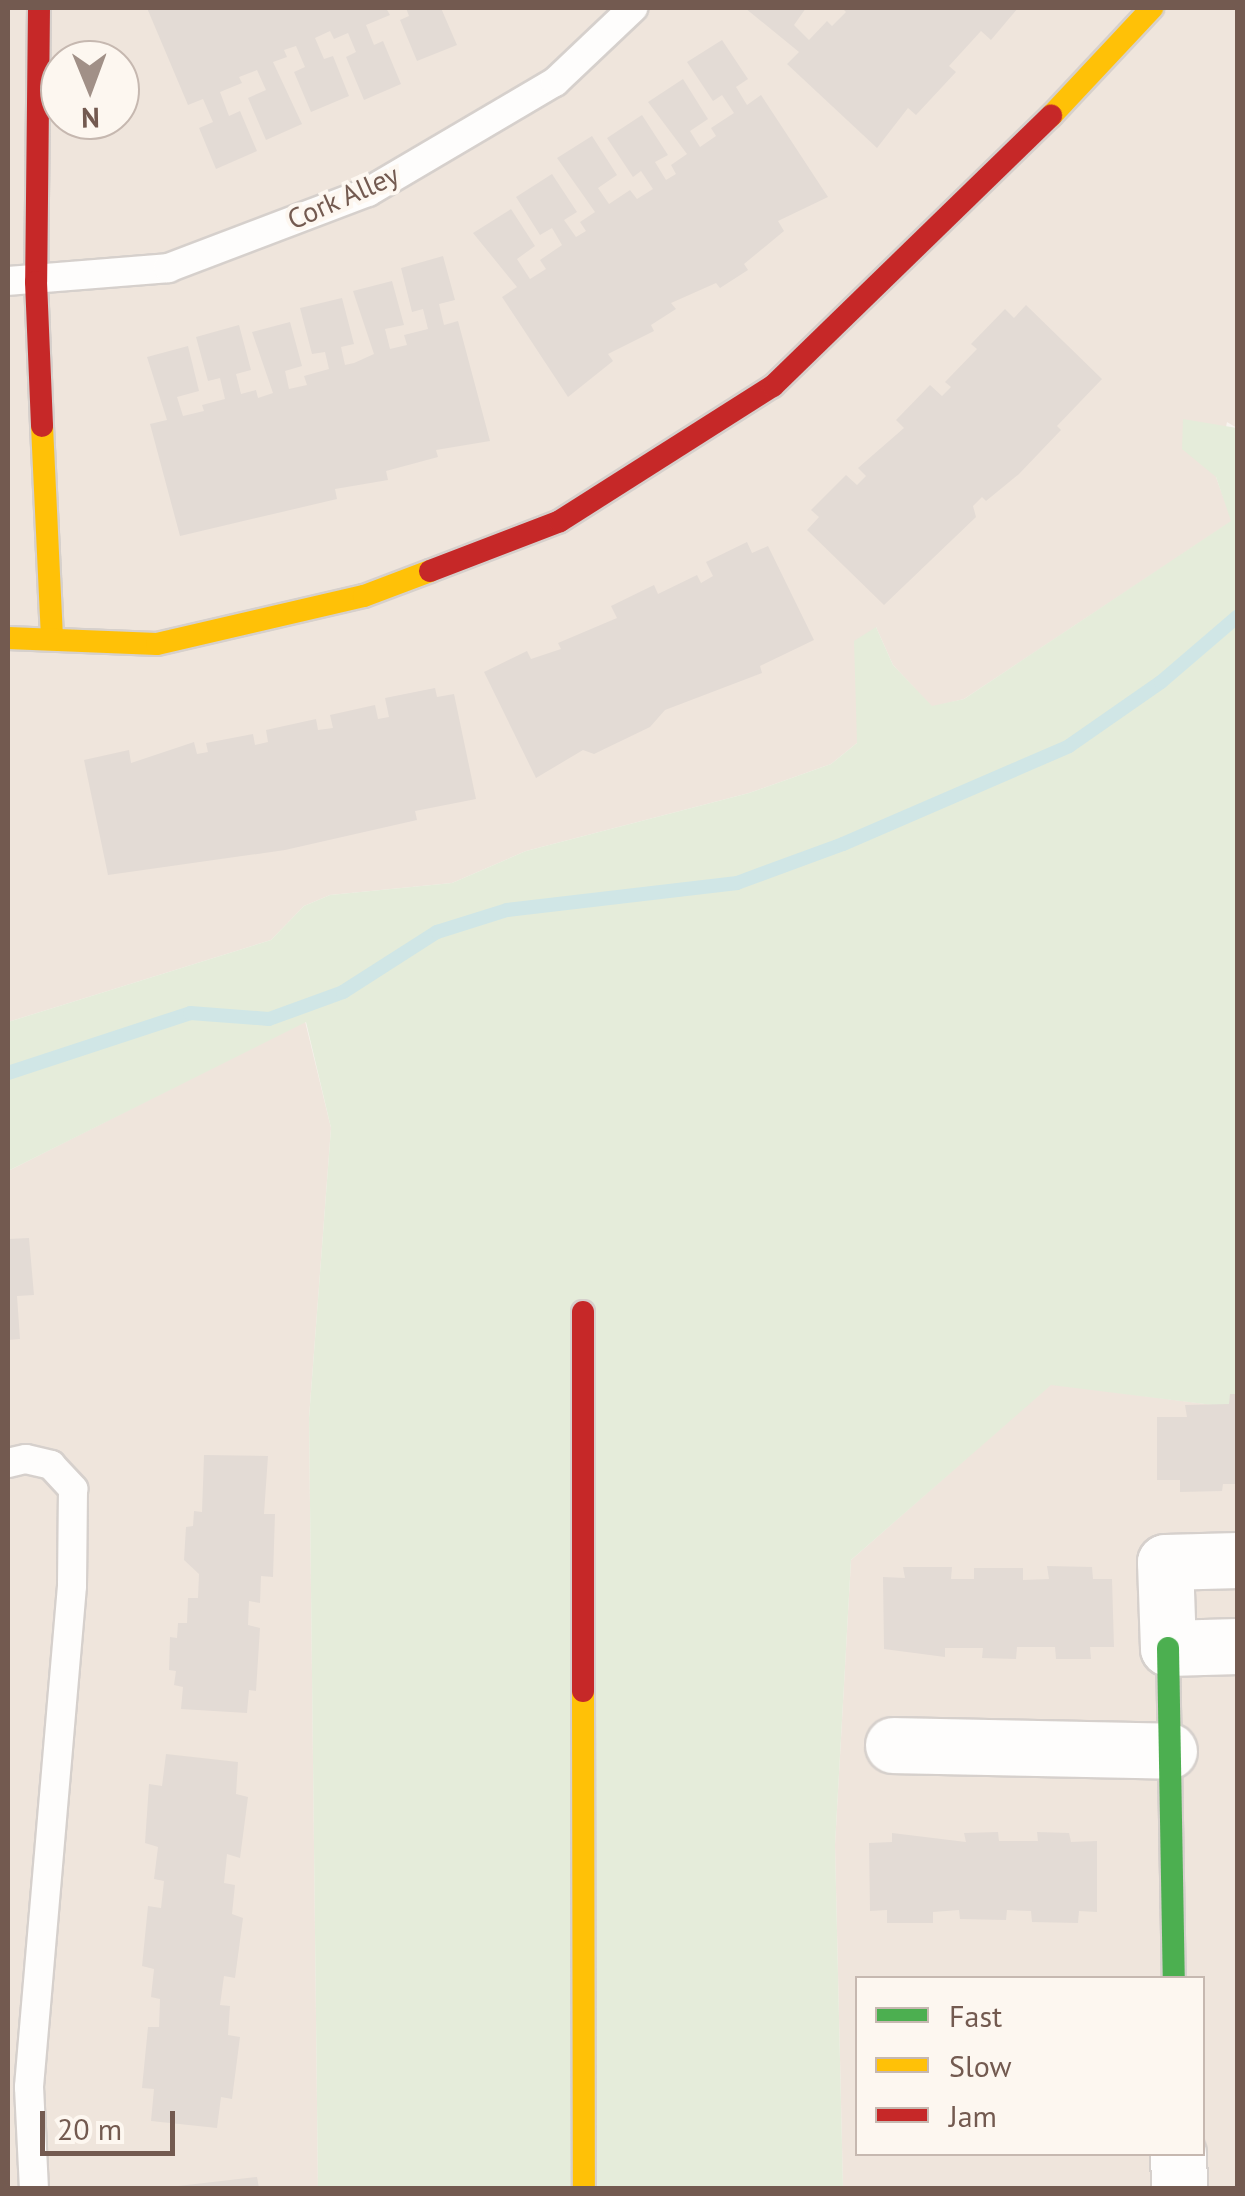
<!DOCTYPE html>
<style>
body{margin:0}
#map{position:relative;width:1245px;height:2196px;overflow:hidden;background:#f7f3ee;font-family:"PT Sans",sans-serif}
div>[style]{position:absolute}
.residential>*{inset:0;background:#efe5dc}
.green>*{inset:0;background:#e5ecda}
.stream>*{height:14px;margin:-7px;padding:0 7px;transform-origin:7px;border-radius:7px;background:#d0e6e6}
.building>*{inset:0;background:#e3dbd5}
.roads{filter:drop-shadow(2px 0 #d6d0cc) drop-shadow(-2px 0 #d6d0cc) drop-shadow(0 2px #d6d0cc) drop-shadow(0 -2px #d6d0cc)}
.lane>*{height:28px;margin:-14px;padding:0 14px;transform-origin:14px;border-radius:14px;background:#fefdfc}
.street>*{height:55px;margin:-27.5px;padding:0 27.5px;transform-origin:27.5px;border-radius:27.5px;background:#fefdfc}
.fast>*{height:22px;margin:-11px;padding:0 11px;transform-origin:11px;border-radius:11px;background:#4caf50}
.slow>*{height:22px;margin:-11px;padding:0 11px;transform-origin:11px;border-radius:11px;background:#ffc107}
.jam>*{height:22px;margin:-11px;padding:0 11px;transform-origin:11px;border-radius:11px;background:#c62828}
span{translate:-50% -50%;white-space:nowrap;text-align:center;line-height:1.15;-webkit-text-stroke:8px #fdf7f0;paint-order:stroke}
.street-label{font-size:28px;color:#735a50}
.frame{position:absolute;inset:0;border:10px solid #735a50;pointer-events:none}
.legend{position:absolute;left:855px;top:1976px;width:350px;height:180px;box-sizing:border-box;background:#fdf7f0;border:2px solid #c6b8b0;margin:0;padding:12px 18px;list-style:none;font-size:30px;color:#735a50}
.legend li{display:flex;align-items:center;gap:20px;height:50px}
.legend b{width:50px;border:2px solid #c6b8b0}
.north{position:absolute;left:40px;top:40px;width:100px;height:100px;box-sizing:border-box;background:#fdf7f0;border:2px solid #c6b8b0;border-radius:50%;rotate:179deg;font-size:28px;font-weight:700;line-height:40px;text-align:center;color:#735a50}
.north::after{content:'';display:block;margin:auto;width:35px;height:45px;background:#a19087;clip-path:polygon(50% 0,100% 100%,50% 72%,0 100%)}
.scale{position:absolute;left:40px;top:2111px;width:135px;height:45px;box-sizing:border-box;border:5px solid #735a50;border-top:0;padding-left:12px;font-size:30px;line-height:35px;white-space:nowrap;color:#735a50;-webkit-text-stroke:8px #fdf7f0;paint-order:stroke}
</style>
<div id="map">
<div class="residential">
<div style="clip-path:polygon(evenodd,8px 8px,1237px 8px,1237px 428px,1227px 422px,1216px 477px,1232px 521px,964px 699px,932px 707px,893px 665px,876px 627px,857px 743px,831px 764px,749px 793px,526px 851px,452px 883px,330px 895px,304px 906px,271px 940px,8px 1022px,8px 8px,60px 60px,120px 60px,120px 120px,60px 120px,60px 60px)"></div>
<div style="clip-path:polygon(305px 1021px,331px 1128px,309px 1418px,318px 2188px,8px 2188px,8px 1171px)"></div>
<div style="clip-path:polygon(evenodd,1051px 1384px,1237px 1408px,1237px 2188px,843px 2188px,835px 1845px,851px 1560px,1051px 1384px,858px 1978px,1202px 1978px,1202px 2154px,858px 2154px,858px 1978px)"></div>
</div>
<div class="green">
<div style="clip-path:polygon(1183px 419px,1237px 428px,1237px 1408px,1051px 1385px,851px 1560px,835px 1845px,843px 2188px,318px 2188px,309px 1418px,331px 1128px,306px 1022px,8px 1171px,8px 1022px,271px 940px,304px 906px,330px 895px,452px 883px,526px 851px,749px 793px,831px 764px,857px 743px,854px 641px,876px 627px,893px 665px,932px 706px,964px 699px,1231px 521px,1216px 477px,1182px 449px)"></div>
</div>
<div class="stream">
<div style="left:8px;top:1073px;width:192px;rotate:-18.2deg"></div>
<div style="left:190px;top:1013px;width:79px;rotate:4.3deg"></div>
<div style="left:269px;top:1019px;width:79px;rotate:-20deg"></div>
<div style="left:343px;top:992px;width:112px;rotate:-32.6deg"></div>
<div style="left:437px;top:932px;width:73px;rotate:-17.4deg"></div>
<div style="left:507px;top:910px;width:232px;rotate:-6.7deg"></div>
<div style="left:737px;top:883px;width:113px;rotate:-20.2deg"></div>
<div style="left:843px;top:844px;width:246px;rotate:-23.4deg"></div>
<div style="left:1069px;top:746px;width:112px;rotate:-34.8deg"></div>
<div style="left:1161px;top:682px;width:101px;rotate:-40.6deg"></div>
</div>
<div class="building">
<div style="clip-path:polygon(147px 8px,386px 8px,390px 15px,366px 25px,374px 45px,383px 41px,401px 84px,364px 100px,346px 57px,356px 52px,348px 33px,334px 39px,330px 31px,315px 38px,324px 59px,333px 56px,349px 96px,311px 112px,294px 72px,305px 67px,296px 46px,284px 50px,287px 57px,273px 62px,302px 124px,266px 140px,248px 98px,266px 90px,257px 70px,239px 77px,242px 83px,220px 92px,229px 116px,240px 111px,257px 151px,216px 169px,199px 128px,213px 122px,203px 99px,188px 105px)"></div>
<div style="clip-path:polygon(406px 8px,441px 8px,457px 45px,417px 61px,400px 20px,409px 16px)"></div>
<div style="clip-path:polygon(745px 8px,806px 8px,794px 25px,809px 40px,827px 21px,832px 26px,846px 12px,842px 8px,1018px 8px,991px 40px,981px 31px,949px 66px,956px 72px,916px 115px,908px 108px,877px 148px,787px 64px,799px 52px)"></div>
<div style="clip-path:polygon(722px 40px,748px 79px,736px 87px,747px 105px,761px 95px,828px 197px,778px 221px,784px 231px,744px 264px,748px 270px,720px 288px,716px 283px,671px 303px,676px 309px,651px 325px,654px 331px,608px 354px,613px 361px,568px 397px,502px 297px,517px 287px,473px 233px,511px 209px,535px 246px,517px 259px,530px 279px,546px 269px,540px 260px,562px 245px,552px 228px,540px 235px,516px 197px,552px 174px,577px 212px,564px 220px,576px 237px,586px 231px,580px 222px,595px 212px,557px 158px,592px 136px,617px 175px,598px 188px,609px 204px,630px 190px,637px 199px,653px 189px,641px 171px,633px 177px,607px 138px,642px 115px,668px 155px,655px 162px,666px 180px,676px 174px,671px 165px,687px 154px,648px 102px,683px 79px,708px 119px,690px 131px,700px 147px,716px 136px,711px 128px,734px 113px,722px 95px,713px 101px,687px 62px)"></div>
<div style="clip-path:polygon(443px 256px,455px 300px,439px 304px,444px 325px,458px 321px,490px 441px,436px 450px,438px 457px,386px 471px,388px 480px,335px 489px,337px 499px,180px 536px,150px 424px,167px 420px,147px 357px,188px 346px,199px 391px,177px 397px,183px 416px,204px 411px,202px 405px,225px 399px,220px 378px,208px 381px,196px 337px,239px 325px,251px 370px,236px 374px,241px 394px,256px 390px,258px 398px,273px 393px,252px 332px,290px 322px,302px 366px,285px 371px,289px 389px,307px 385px,304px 376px,329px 369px,325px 352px,312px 354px,300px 308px,342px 298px,354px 344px,341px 347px,345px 365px,354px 363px,374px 354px,353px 291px,392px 281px,404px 325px,385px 329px,390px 349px,407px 345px,404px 335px,428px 329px,423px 309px,412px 312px,401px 268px)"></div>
<div style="clip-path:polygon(1026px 305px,1102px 379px,1057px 426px,1061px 430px,1019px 474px,986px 501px,982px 497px,973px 506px,976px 517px,884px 605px,807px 530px,819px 517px,811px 510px,846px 475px,857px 485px,866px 476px,858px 468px,904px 428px,896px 420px,930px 385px,942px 396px,951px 387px,945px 382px,977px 349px,971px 344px,1005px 309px,1014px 318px)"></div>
<div style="clip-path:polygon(747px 542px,752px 553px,768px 546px,814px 640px,760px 666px,762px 673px,665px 710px,650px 727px,594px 754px,583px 750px,536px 778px,484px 672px,527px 651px,531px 659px,561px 649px,558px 643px,617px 618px,611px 606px,654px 585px,658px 594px,697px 575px,701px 583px,713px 576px,706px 562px)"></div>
<div style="clip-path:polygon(435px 688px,437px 697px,454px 694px,476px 799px,415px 811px,417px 820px,285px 850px,108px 875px,84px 760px,129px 750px,131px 763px,194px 742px,197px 754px,208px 752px,206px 743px,253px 734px,255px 745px,268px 742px,266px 730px,316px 719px,318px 730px,333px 728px,330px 715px,375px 705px,378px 719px,389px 717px,385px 698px)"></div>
<div style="clip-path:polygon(29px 1238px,34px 1295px,17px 1296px,20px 1339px,8px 1340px,8px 1239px)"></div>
<div style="clip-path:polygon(1230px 1394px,1238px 1394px,1238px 1484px,1223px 1484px,1222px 1491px,1180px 1492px,1180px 1480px,1157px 1480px,1157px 1417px,1187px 1417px,1185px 1405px,1229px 1404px)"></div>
<div style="clip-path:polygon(204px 1455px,268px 1456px,264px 1514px,275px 1514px,273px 1577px,261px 1576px,260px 1603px,249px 1601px,248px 1625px,260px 1628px,256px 1691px,249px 1690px,247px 1713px,181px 1709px,183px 1687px,174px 1685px,176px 1671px,169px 1670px,170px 1637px,177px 1638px,178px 1623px,187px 1623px,188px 1598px,198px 1598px,199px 1574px,184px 1560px,186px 1527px,193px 1526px,194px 1511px,202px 1512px)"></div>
<div style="clip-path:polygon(1047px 1566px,1092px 1567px,1093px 1579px,1112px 1579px,1114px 1647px,1090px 1647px,1091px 1659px,1056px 1659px,1055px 1647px,1017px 1647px,1016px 1659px,982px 1658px,983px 1648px,945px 1648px,945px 1657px,884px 1649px,883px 1577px,905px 1578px,903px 1567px,952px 1567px,951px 1579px,974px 1579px,974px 1568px,1023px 1568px,1023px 1580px,1049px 1579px)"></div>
<div style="clip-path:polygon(166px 1754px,238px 1762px,236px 1794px,248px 1797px,240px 1858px,227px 1854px,224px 1883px,235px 1885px,232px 1914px,243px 1918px,235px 1978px,224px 1976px,220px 2005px,230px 2006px,228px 2035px,240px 2037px,232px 2099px,221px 2097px,217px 2128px,151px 2121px,154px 2089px,142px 2088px,148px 2027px,159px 2027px,160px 1999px,151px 1997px,154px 1969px,142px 1966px,148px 1906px,161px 1908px,164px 1881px,154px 1879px,158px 1847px,145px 1843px,149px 1784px,162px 1786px)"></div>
<div style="clip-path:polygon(998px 1832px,999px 1841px,1038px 1841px,1037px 1832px,1069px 1833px,1071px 1842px,1097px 1841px,1097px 1912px,1079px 1911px,1078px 1923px,1032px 1922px,1031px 1911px,1007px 1910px,1006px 1920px,960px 1919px,959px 1910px,933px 1912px,933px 1923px,887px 1923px,887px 1910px,870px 1911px,869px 1843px,892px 1842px,892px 1833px,966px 1842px,964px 1833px)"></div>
<div style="clip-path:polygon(257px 2177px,259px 2188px,178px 2188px,178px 2186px)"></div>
</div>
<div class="roads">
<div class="lane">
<div style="left:8px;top:281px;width:161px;rotate:-4.6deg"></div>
<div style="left:168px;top:268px;width:214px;rotate:-20.8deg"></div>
<div style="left:368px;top:192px;width:217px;rotate:-30.5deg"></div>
<div style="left:555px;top:82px;width:108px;rotate:-43.5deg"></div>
<div style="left:8px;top:1463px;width:18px;rotate:-13deg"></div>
<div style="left:26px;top:1459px;width:26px;rotate:13deg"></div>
<div style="left:51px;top:1465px;width:33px;rotate:47deg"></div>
<div style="left:73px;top:1489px;width:97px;rotate:90.6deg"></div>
<div style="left:72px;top:1586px;width:503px;rotate:94.91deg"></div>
<div style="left:29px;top:2087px;width:101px;rotate:87.2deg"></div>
</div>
<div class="street">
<div style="left:1238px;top:1560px;width:73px;rotate:178.4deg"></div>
<div style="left:1165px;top:1562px;width:86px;rotate:88deg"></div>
<div style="left:1168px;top:1648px;width:70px;rotate:-1.6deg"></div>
<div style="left:893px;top:1745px;width:276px;rotate:1.2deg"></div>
<div style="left:1178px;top:2154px;width:34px;rotate:88deg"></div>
</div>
<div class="fast">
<div style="left:1168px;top:1648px;width:330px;rotate:89deg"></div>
</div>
<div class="slow">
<div style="left:1051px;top:116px;width:148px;rotate:-46.9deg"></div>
<div style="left:42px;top:426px;width:211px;rotate:87.3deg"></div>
<div style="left:8px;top:638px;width:149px;rotate:2.3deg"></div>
<div style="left:157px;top:644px;width:212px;rotate:-13.1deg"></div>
<div style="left:364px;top:596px;width:71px;rotate:-20.7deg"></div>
<div style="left:583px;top:1691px;width:497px;rotate:89.9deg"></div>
</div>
<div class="jam">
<div style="left:39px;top:8px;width:274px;rotate:90.6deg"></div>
<div style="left:36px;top:282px;width:144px;rotate:87.6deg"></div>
<div style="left:430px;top:571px;width:139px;rotate:-21deg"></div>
<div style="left:560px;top:521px;width:252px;rotate:-32.4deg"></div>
<div style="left:773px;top:386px;width:388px;rotate:-44.2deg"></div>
<div style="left:583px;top:1312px;width:379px;rotate:90deg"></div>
</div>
</div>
<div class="street-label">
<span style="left:343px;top:197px;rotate:-24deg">Cork Alley</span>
</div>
<div class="frame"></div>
<ul class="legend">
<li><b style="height:12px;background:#4caf50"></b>Fast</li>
<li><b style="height:12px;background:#ffc107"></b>Slow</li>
<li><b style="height:12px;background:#c62828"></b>Jam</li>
</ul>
<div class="north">N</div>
<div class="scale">20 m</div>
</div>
